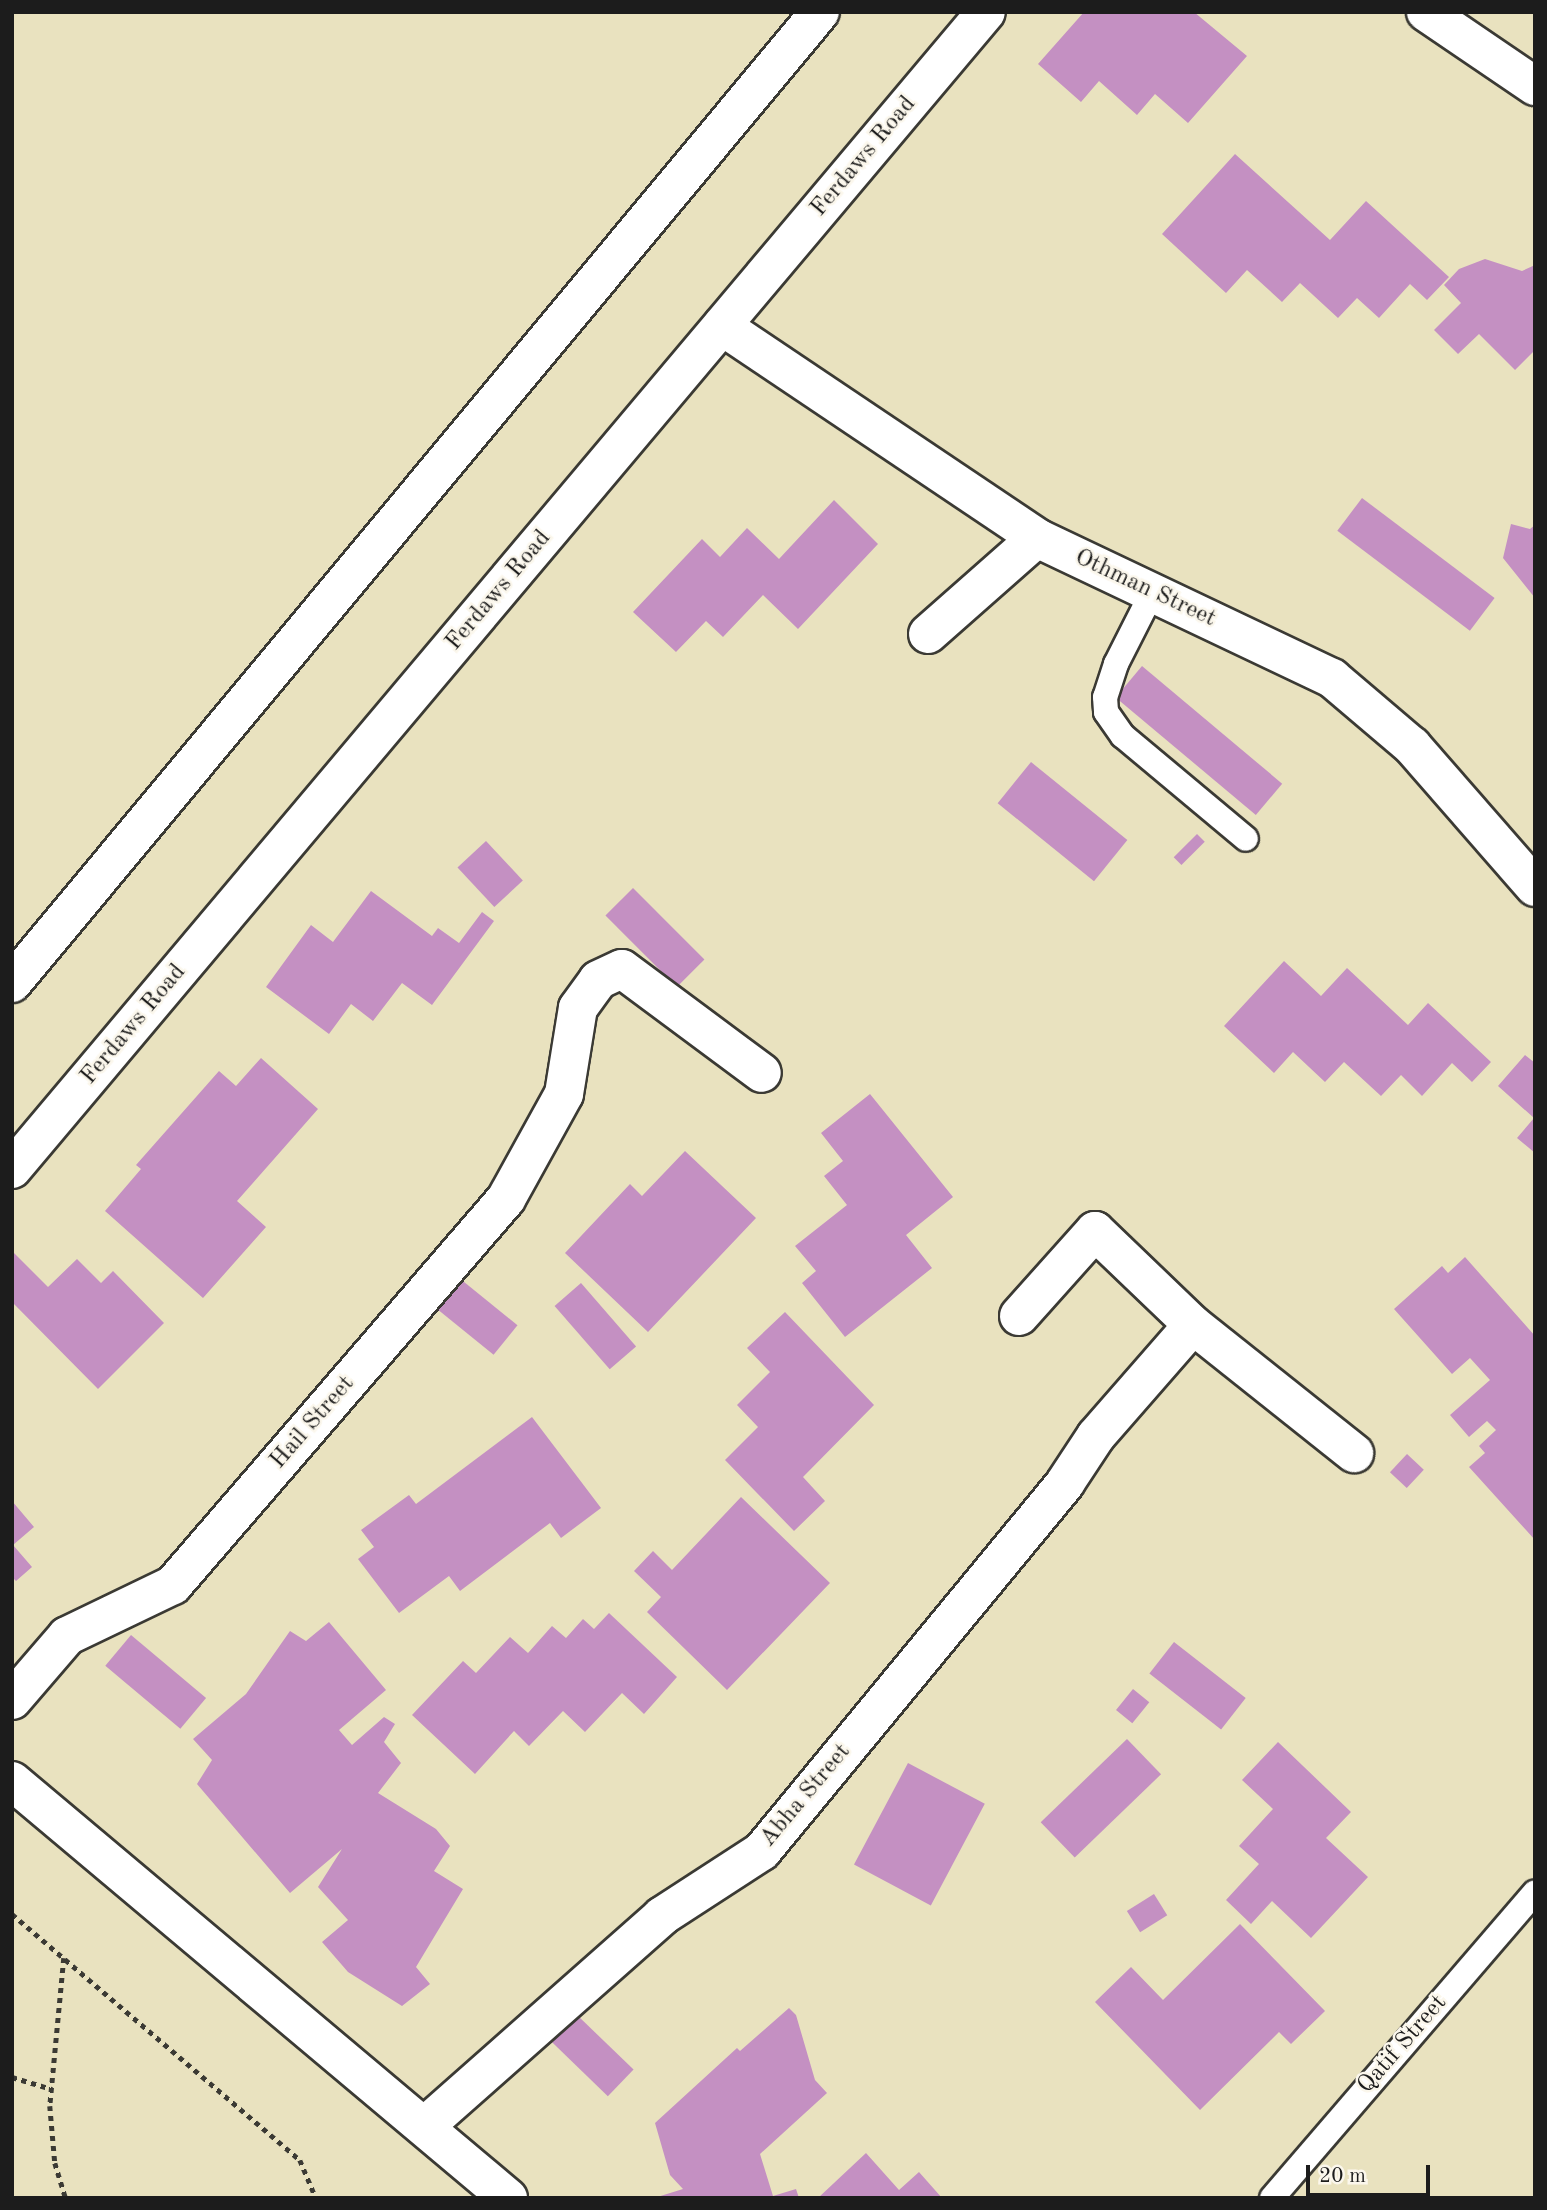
<!DOCTYPE html>
<style>
body{margin:0}
#map{position:relative;width:1547px;height:2210px;overflow:hidden;background:#e9e2bf;font-family:"Old Standard TT",serif}
div>[style]{position:absolute}
.building>*{inset:0;background:#c490c2;transform-origin:0 0}
.path>*{height:4.5px;margin-top:-2.25px;transform-origin:0;background:repeating-linear-gradient(90deg,#3b3a34 0 5px,transparent 0 10px)}
.roads{filter:drop-shadow(2px 0 #3b3a34) drop-shadow(-2px 0 #3b3a34) drop-shadow(0 2px #3b3a34) drop-shadow(0 -2px #3b3a34)}
.service>*{height:24px;margin:-12px;padding:0 12px;transform-origin:12px;border-radius:12px;background:#fff}
.minor>*{height:38px;margin:-19px;padding:0 19px;transform-origin:19px;border-radius:19px;background:#fff}
.tertiary>*{height:38px;margin:-19px;padding:0 19px;transform-origin:19px;border-radius:19px;background:#fff}
span{translate:-50% -50%;white-space:nowrap;text-align:center;line-height:1.15;-webkit-text-stroke:5px #fbf7ec;paint-order:stroke}
.street-label{font-size:24px;color:#1c1c1c}
.frame{position:absolute;inset:0;border:14px solid #1c1c1c;pointer-events:none}
.scale{position:absolute;left:1306px;top:2165px;width:124px;height:32px;box-sizing:border-box;border:4px solid #1c1c1c;border-top:0;padding-left:9px;font-size:21px;line-height:24px;white-space:nowrap;color:#1c1c1c;-webkit-text-stroke:5px #fbf7ec;paint-order:stroke}
</style>
<div id="map">
<div class="building">
<div style="clip-path:polygon(1084px 12px,1194px 12px,1247px 56px,1188px 123px,1155px 94px,1137px 115px,1099px 81px,1081px 102px,1038px 64px)"></div>
<div style="clip-path:polygon(1235px 154px,1330px 240px,1366px 201px,1449px 277px,1427px 300px,1410px 284px,1379px 318px,1357px 298px,1338px 318px,1300px 283px,1282px 302px,1247px 270px,1226px 293px,1162px 234px)"></div>
<div style="clip-path:polygon(1485px 259px,1522px 271px,1535px 265px,1535px 350px,1515px 370px,1479px 334px,1458px 354px,1434px 330px,1461px 303px,1444px 285px,1459px 269px)"></div>
<div style="left:1362px;top:498px;width:166px;height:41px;rotate:37deg"></div>
<div style="clip-path:polygon(834px 500px,878px 544px,798px 629px,763px 595px,723px 637px,706px 621px,676px 652px,633px 612px,702px 539px,720px 557px,747px 528px,779px 559px)"></div>
<div style="clip-path:polygon(1511px 524px,1530px 529px,1535px 525px,1535px 598px,1503px 558px)"></div>
<div style="left:1142px;top:666px;width:183px;height:41px;rotate:40deg"></div>
<div style="left:1031px;top:762px;width:124px;height:53px;rotate:39deg"></div>
<div style="left:1197px;top:834px;width:11px;height:33px;rotate:45deg"></div>
<div style="left:486px;top:841px;width:54px;height:39px;rotate:47deg"></div>
<div style="left:633px;top:888px;width:101px;height:39px;rotate:45deg"></div>
<div style="clip-path:polygon(371px 891px,432px 936px,438px 928px,459px 943px,482px 912px,494px 921px,432px 1005px,402px 983px,373px 1021px,351px 1004px,329px 1034px,266px 987px,311px 925px,333px 942px)"></div>
<div style="clip-path:polygon(1284px 961px,1321px 996px,1347px 968px,1408px 1025px,1428px 1003px,1491px 1062px,1472px 1082px,1452px 1063px,1422px 1096px,1401px 1075px,1381px 1096px,1344px 1062px,1325px 1082px,1293px 1052px,1274px 1073px,1224px 1026px)"></div>
<div style="clip-path:polygon(1525px 1055px,1535px 1063px,1535px 1153px,1517px 1138px,1534px 1118px,1498px 1086px)"></div>
<div style="clip-path:polygon(261px 1058px,318px 1109px,237px 1201px,266px 1227px,203px 1298px,105px 1211px,141px 1169px,136px 1165px,219px 1071px,236px 1086px)"></div>
<div style="clip-path:polygon(870px 1094px,953px 1197px,906px 1235px,932px 1268px,845px 1337px,802px 1283px,816px 1271px,795px 1246px,847px 1205px,824px 1176px,843px 1161px,821px 1133px)"></div>
<div style="clip-path:polygon(685px 1151px,756px 1218px,648px 1332px,565px 1253px,630px 1184px,642px 1196px)"></div>
<div style="clip-path:polygon(12px 1251px,48px 1287px,77px 1259px,101px 1283px,113px 1271px,164px 1323px,98px 1389px,12px 1302px)"></div>
<div style="clip-path:polygon(1465px 1257px,1535px 1336px,1535px 1540px,1469px 1467px,1485px 1453px,1479px 1446px,1496px 1430px,1487px 1421px,1469px 1437px,1450px 1415px,1490px 1380px,1470px 1358px,1452px 1374px,1394px 1309px,1442px 1266px,1448px 1273px)"></div>
<div style="left:453px;top:1273px;width:83px;height:38px;rotate:39deg"></div>
<div style="left:581px;top:1283px;width:84px;height:35px;rotate:49deg"></div>
<div style="clip-path:polygon(785px 1312px,874px 1405px,803px 1477px,825px 1501px,794px 1531px,725px 1460px,758px 1427px,737px 1405px,770px 1372px,747px 1348px)"></div>
<div style="clip-path:polygon(532px 1417px,601px 1508px,561px 1538px,550px 1523px,460px 1591px,449px 1576px,399px 1613px,358px 1559px,374px 1547px,361px 1530px,409px 1495px,416px 1504px)"></div>
<div style="left:1407px;top:1454px;width:23px;height:25px;rotate:43deg"></div>
<div style="clip-path:polygon(741px 1497px,830px 1583px,727px 1690px,647px 1612px,661px 1597px,634px 1571px,653px 1551px,672px 1570px)"></div>
<div style="clip-path:polygon(12px 1501px,34px 1527px,13px 1545px,32px 1567px,16px 1581px,12px 1577px)"></div>
<div style="clip-path:polygon(609px 1613px,677px 1677px,644px 1714px,622px 1693px,585px 1732px,563px 1711px,529px 1746px,514px 1731px,475px 1774px,412px 1715px,463px 1661px,476px 1673px,510px 1637px,528px 1653px,552px 1626px,566px 1638px,583px 1619px,594px 1629px)"></div>
<div style="clip-path:polygon(329px 1622px,386px 1690px,339px 1730px,352px 1745px,384px 1717px,395px 1724px,384px 1742px,401px 1763px,378px 1793px,436px 1829px,450px 1846px,434px 1871px,463px 1889px,416px 1967px,430px 1984px,402px 2006px,348px 1972px,322px 1942px,348px 1920px,318px 1887px,342px 1849px,290px 1893px,197px 1784px,212px 1760px,193px 1739px,246px 1694px,290px 1631px,306px 1641px)"></div>
<div style="left:131px;top:1635px;width:98px;height:40px;rotate:40deg"></div>
<div style="left:1174px;top:1642px;width:91px;height:40px;rotate:38deg"></div>
<div style="left:1133px;top:1689px;width:21px;height:27px;rotate:39deg"></div>
<div style="left:1127px;top:1739px;width:49px;height:120px;rotate:46deg"></div>
<div style="clip-path:polygon(1278px 1742px,1351px 1812px,1326px 1838px,1368px 1877px,1311px 1938px,1272px 1901px,1251px 1924px,1226px 1900px,1259px 1864px,1239px 1846px,1273px 1809px,1242px 1780px)"></div>
<div style="left:908px;top:1763px;width:87px;height:115px;rotate:28deg"></div>
<div style="left:1154px;top:1894px;width:25px;height:32px;rotate:58deg"></div>
<div style="clip-path:polygon(1240px 1924px,1325px 2011px,1291px 2044px,1279px 2032px,1200px 2110px,1095px 2002px,1131px 1967px,1163px 2000px)"></div>
<div style="clip-path:polygon(789px 2008px,796px 2015px,815px 2080px,827px 2093px,760px 2154px,773px 2196px,796px 2189px,799px 2198px,654px 2198px,683px 2189px,670px 2175px,655px 2123px,737px 2048px,740px 2051px)"></div>
<div style="left:576px;top:2014px;width:80px;height:37px;rotate:44deg"></div>
<div style="clip-path:polygon(866px 2153px,899px 2190px,919px 2172px,942px 2198px,818px 2198px)"></div>
</div>
<div class="path">
<div style="left:12px;top:1914px;width:379px;rotate:40.5deg"></div>
<div style="left:300px;top:2160px;width:41px;rotate:67.2deg"></div>
<div style="left:64px;top:1958px;width:149px;rotate:95.4deg"></div>
<div style="left:50px;top:2106px;width:57px;rotate:85deg"></div>
<div style="left:55px;top:2163px;width:37px;rotate:73deg"></div>
<div style="left:12px;top:2077px;width:42px;rotate:16.7deg"></div>
</div>
<div class="roads">
<div class="service">
<div style="left:1153px;top:591px;width:82px;rotate:116.9deg"></div>
<div style="left:1116px;top:664px;width:35px;rotate:108deg"></div>
<div style="left:1105px;top:697px;width:15px;rotate:86deg"></div>
<div style="left:1106px;top:712px;width:29px;rotate:55deg"></div>
<div style="left:1123px;top:736px;width:160px;rotate:39.9deg"></div>
<div style="left:1272px;top:2198px;width:403px;rotate:-49.3deg"></div>
</div>
<div class="minor">
<div style="left:1426px;top:12px;width:132px;rotate:34.2deg"></div>
<div style="left:722px;top:326px;width:380px;rotate:33.9deg"></div>
<div style="left:1037px;top:538px;width:327px;rotate:25.4deg"></div>
<div style="left:1332px;top:678px;width:105px;rotate:40.4deg"></div>
<div style="left:1412px;top:746px;width:187px;rotate:48.9deg"></div>
<div style="left:928px;top:634px;width:145px;rotate:-41.4deg"></div>
<div style="left:12px;top:983px;width:1263px;rotate:-50.24deg"></div>
<div style="left:1019px;top:1316px;width:114px;rotate:-48.2deg"></div>
<div style="left:1095px;top:1231px;width:136px;rotate:43.8deg"></div>
<div style="left:1193px;top:1325px;width:206px;rotate:38.5deg"></div>
<div style="left:12px;top:1700px;width:84px;rotate:-49.3deg"></div>
<div style="left:67px;top:1636px;width:118px;rotate:-25.7deg"></div>
<div style="left:173px;top:1585px;width:510px;rotate:-49.22deg"></div>
<div style="left:506px;top:1199px;width:120px;rotate:-61.1deg"></div>
<div style="left:564px;top:1094px;width:87px;rotate:-80.8deg"></div>
<div style="left:578px;top:1008px;width:34px;rotate:-54deg"></div>
<div style="left:598px;top:980px;width:26px;rotate:-25deg"></div>
<div style="left:622px;top:969px;width:174px;rotate:36.6deg"></div>
<div style="left:425px;top:2126px;width:317px;rotate:-41.5deg"></div>
<div style="left:662px;top:1916px;width:119px;rotate:-33deg"></div>
<div style="left:762px;top:1851px;width:477px;rotate:-50.5deg"></div>
<div style="left:1065px;top:1483px;width:56px;rotate:-56.6deg"></div>
<div style="left:1096px;top:1436px;width:147px;rotate:-48.9deg"></div>
</div>
<div class="tertiary">
<div style="left:12px;top:1169px;width:1512px;rotate:-49.91deg"></div>
<div style="left:12px;top:1781px;width:648px;rotate:40.05deg"></div>
</div>
</div>
<div class="street-label">
<span style="left:864px;top:157px;rotate:-50deg">Ferdaws Road</span>
<span style="left:1145px;top:589px;rotate:25deg">Othman Street</span>
<span style="left:499px;top:591px;rotate:-50deg">Ferdaws Road</span>
<span style="left:134px;top:1025px;rotate:-50deg">Ferdaws Road</span>
<span style="left:313px;top:1423px;rotate:-49deg">Hail Street</span>
<span style="left:806px;top:1796px;rotate:-50deg">Abha Street</span>
<span style="left:1403px;top:2045px;rotate:-49deg">Qatif Street</span>
</div>
<div class="frame"></div>
<div class="scale">20 m</div>
</div>
